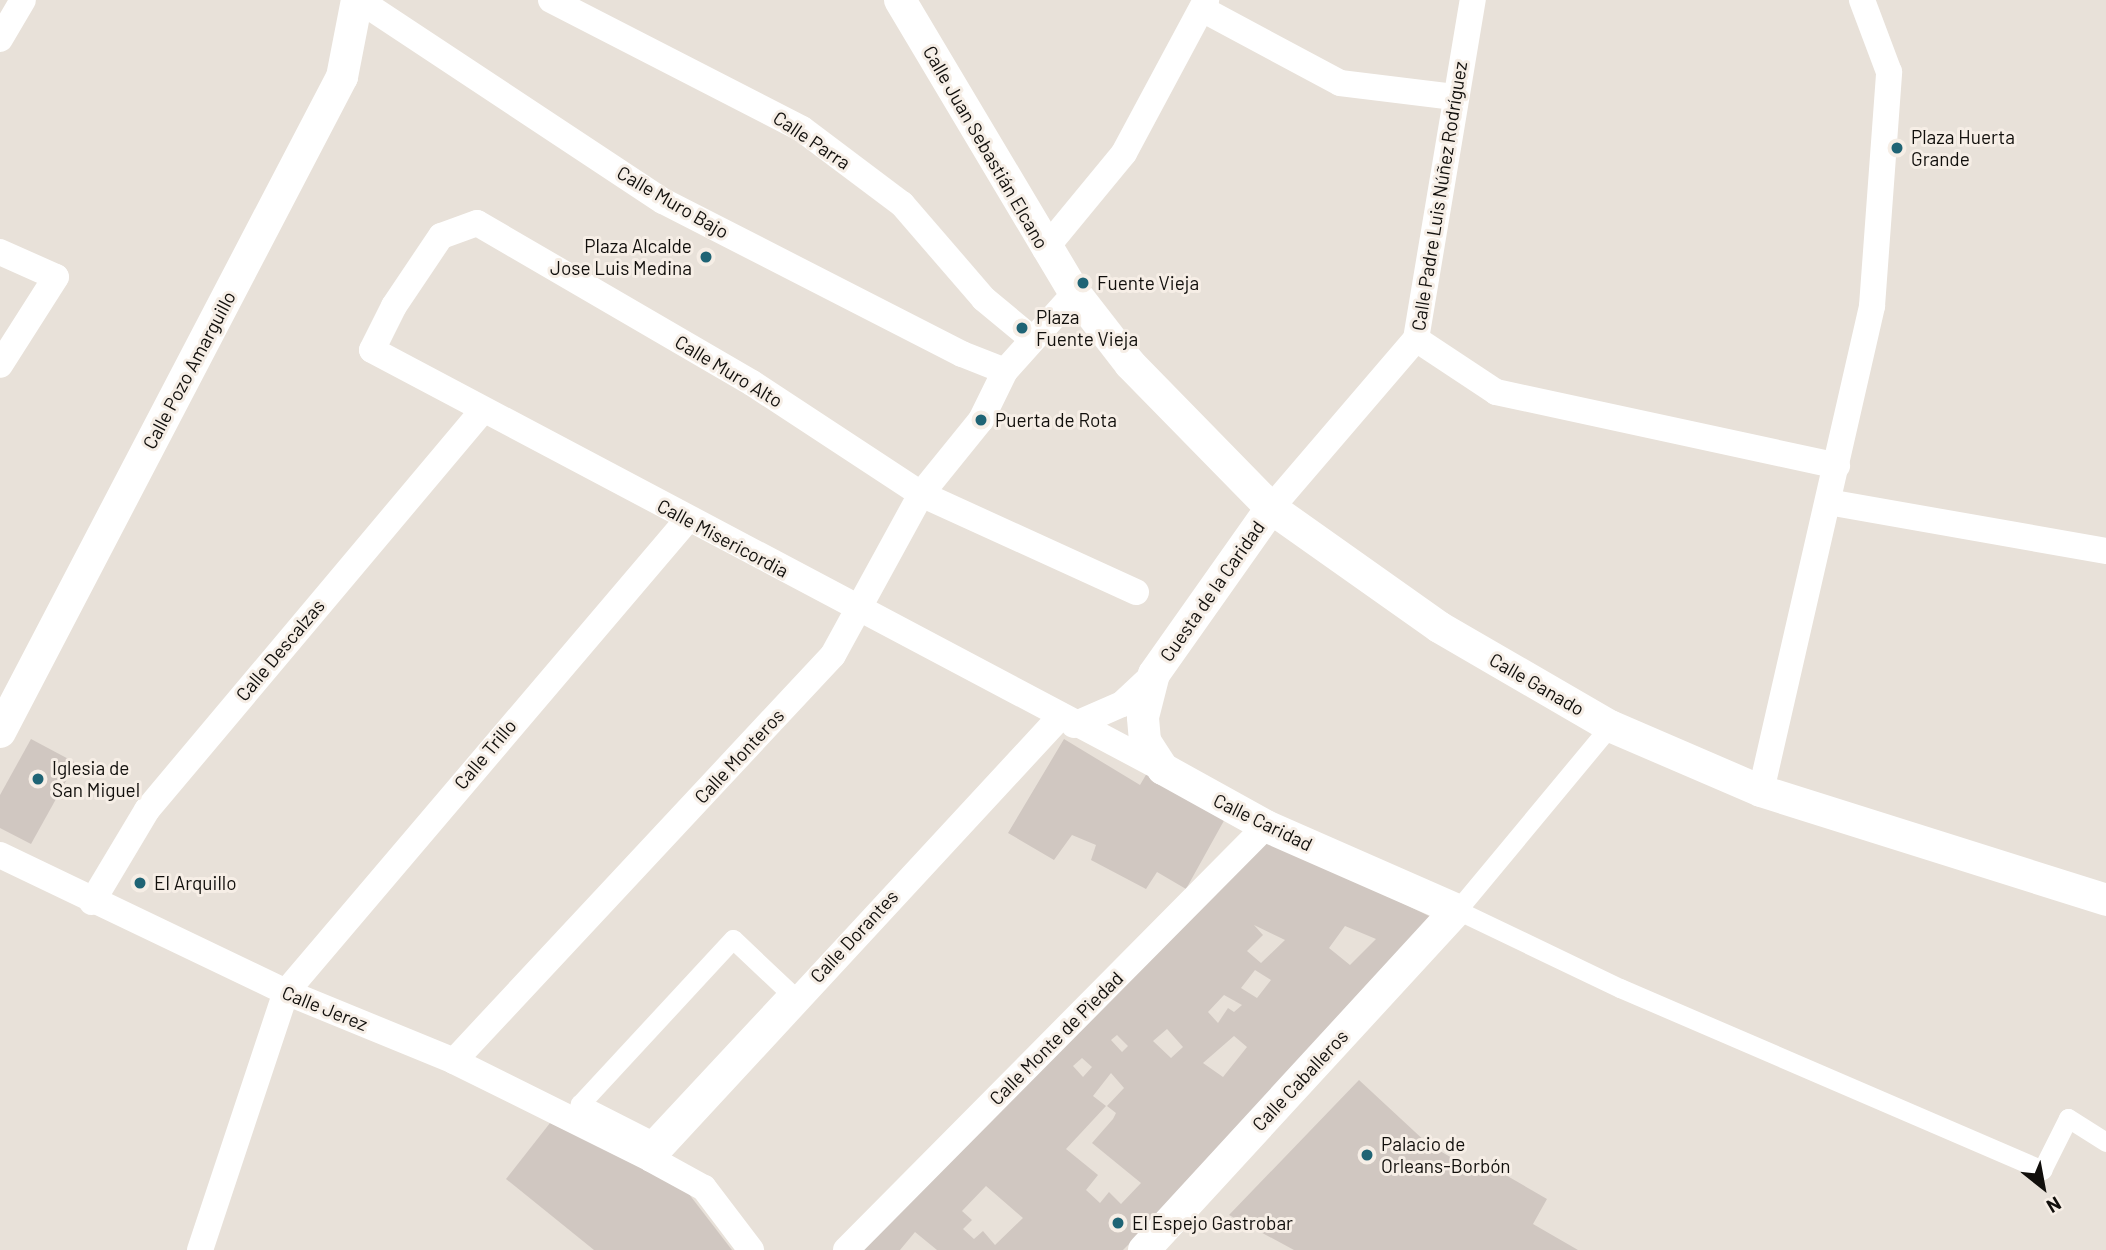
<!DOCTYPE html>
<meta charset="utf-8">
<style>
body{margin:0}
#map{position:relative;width:2106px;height:1250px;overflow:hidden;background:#e8e1d9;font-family:Barlow,sans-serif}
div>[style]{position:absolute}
.building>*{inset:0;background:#d0c7c1}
.pedestrian>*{height:19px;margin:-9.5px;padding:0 9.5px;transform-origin:9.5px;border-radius:9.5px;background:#fff}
.minor>*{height:26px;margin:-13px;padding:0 13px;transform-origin:13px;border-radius:13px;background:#fff}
.tertiary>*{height:32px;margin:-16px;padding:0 16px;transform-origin:16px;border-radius:16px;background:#fff}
.dots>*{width:19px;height:19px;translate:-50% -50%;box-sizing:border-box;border:4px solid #f6eee6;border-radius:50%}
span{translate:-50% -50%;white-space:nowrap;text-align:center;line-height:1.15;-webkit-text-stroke:6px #f6eee6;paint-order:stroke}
.poi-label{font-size:19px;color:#110f0c}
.left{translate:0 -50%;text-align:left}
.right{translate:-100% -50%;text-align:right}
.street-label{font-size:19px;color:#110f0c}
.north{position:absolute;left:2008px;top:1152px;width:70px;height:70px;-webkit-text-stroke:5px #f6eee6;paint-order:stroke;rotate:149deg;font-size:19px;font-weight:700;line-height:28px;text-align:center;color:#110f0c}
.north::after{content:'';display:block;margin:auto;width:24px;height:32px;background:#110f0c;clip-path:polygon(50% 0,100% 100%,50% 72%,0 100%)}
</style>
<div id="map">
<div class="building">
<div style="clip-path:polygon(31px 739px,76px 763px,31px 844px,0 828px,0 795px)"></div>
<div style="clip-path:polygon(1064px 739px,1140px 785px,1147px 773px,1226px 817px,1186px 889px,1157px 872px,1146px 889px,1091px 860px,1096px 845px,1072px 835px,1054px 860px,1008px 833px)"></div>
<div style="clip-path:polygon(evenodd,1264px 836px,1431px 917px,1146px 1227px,1123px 1250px,937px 1250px,915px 1232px,900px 1250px,863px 1250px,1264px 836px,1254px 925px,1285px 940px,1261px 963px,1247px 951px,1263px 935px,1254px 925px,1264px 836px,1345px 926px,1376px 939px,1350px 965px,1329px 948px,1345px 926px,1264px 836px,1255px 970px,1271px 980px,1257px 998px,1241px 988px,1255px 970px,1264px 836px,1224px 995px,1242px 1005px,1234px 1012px,1228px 1008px,1218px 1023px,1208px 1012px,1224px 995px,1264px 836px,1167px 1029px,1183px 1047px,1171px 1058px,1153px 1041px,1167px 1029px,1264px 836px,1117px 1035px,1128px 1046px,1122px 1052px,1111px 1040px,1117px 1035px,1264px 836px,1234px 1036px,1247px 1047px,1223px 1077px,1203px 1063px,1234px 1036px,1264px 836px,1082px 1058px,1092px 1067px,1083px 1077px,1073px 1066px,1082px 1058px,1264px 836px,1111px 1073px,1124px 1088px,1107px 1106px,1116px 1113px,1113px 1119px,1092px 1143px,1141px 1183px,1121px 1204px,1109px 1192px,1100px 1203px,1086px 1190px,1098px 1175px,1066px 1149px,1106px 1106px,1093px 1096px,1111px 1073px,1264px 836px,986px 1186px,1023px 1218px,995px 1245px,983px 1231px,974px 1239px,963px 1229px,972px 1220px,962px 1211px,986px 1186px)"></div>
<div style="clip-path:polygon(1359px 1080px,1428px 1144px,1483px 1176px,1490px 1166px,1547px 1199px,1533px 1224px,1578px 1250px,1294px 1250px,1229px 1215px)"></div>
<div style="clip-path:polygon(550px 1123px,682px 1185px,732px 1250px,594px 1250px,506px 1179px)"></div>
</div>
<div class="pedestrian">
<div style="left:1610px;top:726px;width:239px;rotate:129.7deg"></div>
<div style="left:1457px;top:910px;width:181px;rotate:25.6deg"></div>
<div style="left:1620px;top:988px;width:460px;rotate:23.3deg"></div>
<div style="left:2042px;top:1170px;width:58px;rotate:-63.4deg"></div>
<div style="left:2068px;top:1118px;width:45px;rotate:32.3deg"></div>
<div style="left:733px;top:939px;width:77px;rotate:43.4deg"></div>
<div style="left:789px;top:992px;width:202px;rotate:133deg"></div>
<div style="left:651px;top:1140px;width:80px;rotate:-153.1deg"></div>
<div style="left:580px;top:1104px;width:225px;rotate:-47.2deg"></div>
</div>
<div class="minor">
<div style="left:359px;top:0;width:364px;rotate:33.5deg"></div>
<div style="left:663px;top:201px;width:336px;rotate:27.1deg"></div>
<div style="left:962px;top:354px;width:46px;rotate:21.6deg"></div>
<div style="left:551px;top:0;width:282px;rotate:27.2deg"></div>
<div style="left:802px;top:129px;width:125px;rotate:36.9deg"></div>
<div style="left:902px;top:204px;width:125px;rotate:49.2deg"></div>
<div style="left:984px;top:299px;width:61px;rotate:39.7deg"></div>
<div style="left:1204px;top:10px;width:154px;rotate:28.2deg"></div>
<div style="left:1340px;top:83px;width:115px;rotate:7deg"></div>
<div style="left:0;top:39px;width:45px;rotate:-59.5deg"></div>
<div style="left:1045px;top:249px;width:124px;rotate:-50.5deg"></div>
<div style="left:1124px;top:153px;width:174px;rotate:-61.8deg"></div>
<div style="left:0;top:252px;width:61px;rotate:24.1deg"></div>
<div style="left:56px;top:277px;width:104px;rotate:122.5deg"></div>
<div style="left:1416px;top:339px;width:96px;rotate:33.5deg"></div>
<div style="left:1496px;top:392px;width:349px;rotate:12.2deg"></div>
<div style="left:1828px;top:502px;width:282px;rotate:10deg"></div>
<div style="left:1271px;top:508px;width:223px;rotate:-49.4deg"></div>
<div style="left:1416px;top:339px;width:344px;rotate:-80.5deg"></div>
<div style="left:1136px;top:592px;width:236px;rotate:-155.5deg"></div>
<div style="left:921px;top:494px;width:202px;rotate:-146.7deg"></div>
<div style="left:752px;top:383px;width:318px;rotate:-149.8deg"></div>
<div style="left:477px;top:223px;width:38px;rotate:160deg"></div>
<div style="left:441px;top:236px;width:84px;rotate:123.9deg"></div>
<div style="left:394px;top:306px;width:49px;rotate:116.6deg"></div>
<div style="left:372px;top:350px;width:895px;rotate:27.91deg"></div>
<div style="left:1074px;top:725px;width:52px;rotate:-23.6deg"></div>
<div style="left:1122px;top:704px;width:44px;rotate:-43.2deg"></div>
<div style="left:1761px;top:791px;width:498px;rotate:-77.1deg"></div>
<div style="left:1872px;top:306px;width:235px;rotate:-85.8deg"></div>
<div style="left:1889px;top:72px;width:77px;rotate:-110.6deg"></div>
<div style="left:0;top:855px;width:317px;rotate:25.6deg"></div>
<div style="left:286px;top:992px;width:182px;rotate:22.3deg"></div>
<div style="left:454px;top:1061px;width:220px;rotate:26.4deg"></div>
<div style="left:651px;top:1159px;width:60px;rotate:28.7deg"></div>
<div style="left:704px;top:1188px;width:78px;rotate:52.8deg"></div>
<div style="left:92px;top:902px;width:107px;rotate:-59.1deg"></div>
<div style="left:147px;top:810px;width:522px;rotate:-49.97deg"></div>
<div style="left:454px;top:1061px;width:555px;rotate:-46.97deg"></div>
<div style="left:833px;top:655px;width:183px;rotate:-61.3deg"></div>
<div style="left:921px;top:494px;width:95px;rotate:-51deg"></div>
<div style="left:981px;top:420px;width:55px;rotate:-63.9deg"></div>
<div style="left:1005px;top:371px;width:105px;rotate:-48.1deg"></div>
<div style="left:651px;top:1159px;width:602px;rotate:-47.22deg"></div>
<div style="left:200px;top:1250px;width:272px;rotate:-71.6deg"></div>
<div style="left:286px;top:992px;width:621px;rotate:-49.64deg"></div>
<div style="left:846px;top:1250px;width:597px;rotate:-45.27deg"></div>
</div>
<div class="tertiary">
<div style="left:900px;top:0;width:341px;rotate:59.2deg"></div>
<div style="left:1075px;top:293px;width:90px;rotate:52.2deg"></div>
<div style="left:1130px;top:364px;width:202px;rotate:45.6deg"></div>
<div style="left:1271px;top:508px;width:206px;rotate:35.3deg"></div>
<div style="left:1439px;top:627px;width:198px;rotate:30.1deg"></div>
<div style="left:1610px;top:726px;width:164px;rotate:23.3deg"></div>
<div style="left:1761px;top:791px;width:362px;rotate:17.5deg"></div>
<div style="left:0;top:732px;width:739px;rotate:-62.43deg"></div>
<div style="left:342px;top:77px;width:78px;rotate:-79deg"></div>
<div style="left:1144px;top:1250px;width:462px;rotate:-47.4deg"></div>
<div style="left:1457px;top:910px;width:209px;rotate:-156.3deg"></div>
<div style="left:1266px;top:826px;width:118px;rotate:-151deg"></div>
<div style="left:1163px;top:769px;width:33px;rotate:-123deg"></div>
<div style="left:1145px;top:741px;width:24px;rotate:-95deg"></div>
<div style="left:1143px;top:717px;width:44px;rotate:-75.7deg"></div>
<div style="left:1154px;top:674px;width:203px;rotate:-54.8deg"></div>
</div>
<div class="dots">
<div style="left:1897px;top:148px;background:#1f6475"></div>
<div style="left:706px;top:257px;background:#1f6475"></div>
<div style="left:1083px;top:283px;background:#1f6475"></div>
<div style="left:1022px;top:328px;background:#1f6475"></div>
<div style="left:981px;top:420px;background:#1f6475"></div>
<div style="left:38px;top:779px;background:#1f6475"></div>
<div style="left:140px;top:883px;background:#1f6475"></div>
<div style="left:1367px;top:1155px;background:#1f6475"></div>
<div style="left:1118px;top:1223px;background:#1f6475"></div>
</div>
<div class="poi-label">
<span class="left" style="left:1911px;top:148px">Plaza Huerta<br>Grande</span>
<span class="right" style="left:692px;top:257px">Plaza Alcalde<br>Jose Luis Medina</span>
<span class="left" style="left:1097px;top:283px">Fuente Vieja</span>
<span class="left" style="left:1036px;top:328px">Plaza<br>Fuente Vieja</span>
<span class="left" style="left:995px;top:420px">Puerta de Rota</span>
<span class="left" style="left:52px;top:779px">Iglesia de<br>San Miguel</span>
<span class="left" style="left:154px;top:883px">El Arquillo</span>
<span class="left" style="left:1381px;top:1155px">Palacio de<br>Orleans-Borbón</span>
<span class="left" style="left:1132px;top:1223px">El Espejo Gastrobar</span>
</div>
<div class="street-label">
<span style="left:812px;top:140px;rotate:34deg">Calle Parra</span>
<span style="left:986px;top:147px;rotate:60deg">Calle Juan Sebastián Elcano</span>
<span style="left:1439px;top:196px;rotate:-81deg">Calle Padre Luis Núñez Rodríguez</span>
<span style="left:673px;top:202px;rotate:30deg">Calle Muro Bajo</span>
<span style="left:189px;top:370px;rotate:-62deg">Calle Pozo Amarguillo</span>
<span style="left:729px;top:371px;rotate:31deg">Calle Muro Alto</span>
<span style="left:723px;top:538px;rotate:28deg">Calle Misericordia</span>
<span style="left:1212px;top:591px;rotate:-55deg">Cuesta de la Caridad</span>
<span style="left:280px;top:650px;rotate:-50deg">Calle Descalzas</span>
<span style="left:1537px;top:684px;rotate:30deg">Calle Ganado</span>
<span style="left:485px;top:754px;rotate:-50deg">Calle Trillo</span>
<span style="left:739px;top:756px;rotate:-47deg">Calle Monteros</span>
<span style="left:1263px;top:822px;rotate:26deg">Calle Caridad</span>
<span style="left:854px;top:936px;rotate:-47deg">Calle Dorantes</span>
<span style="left:325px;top:1008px;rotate:22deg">Calle Jerez</span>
<span style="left:1056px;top:1038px;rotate:-45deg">Calle Monte de Piedad</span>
<span style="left:1300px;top:1080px;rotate:-47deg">Calle Caballeros</span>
</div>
<div class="north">N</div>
</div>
